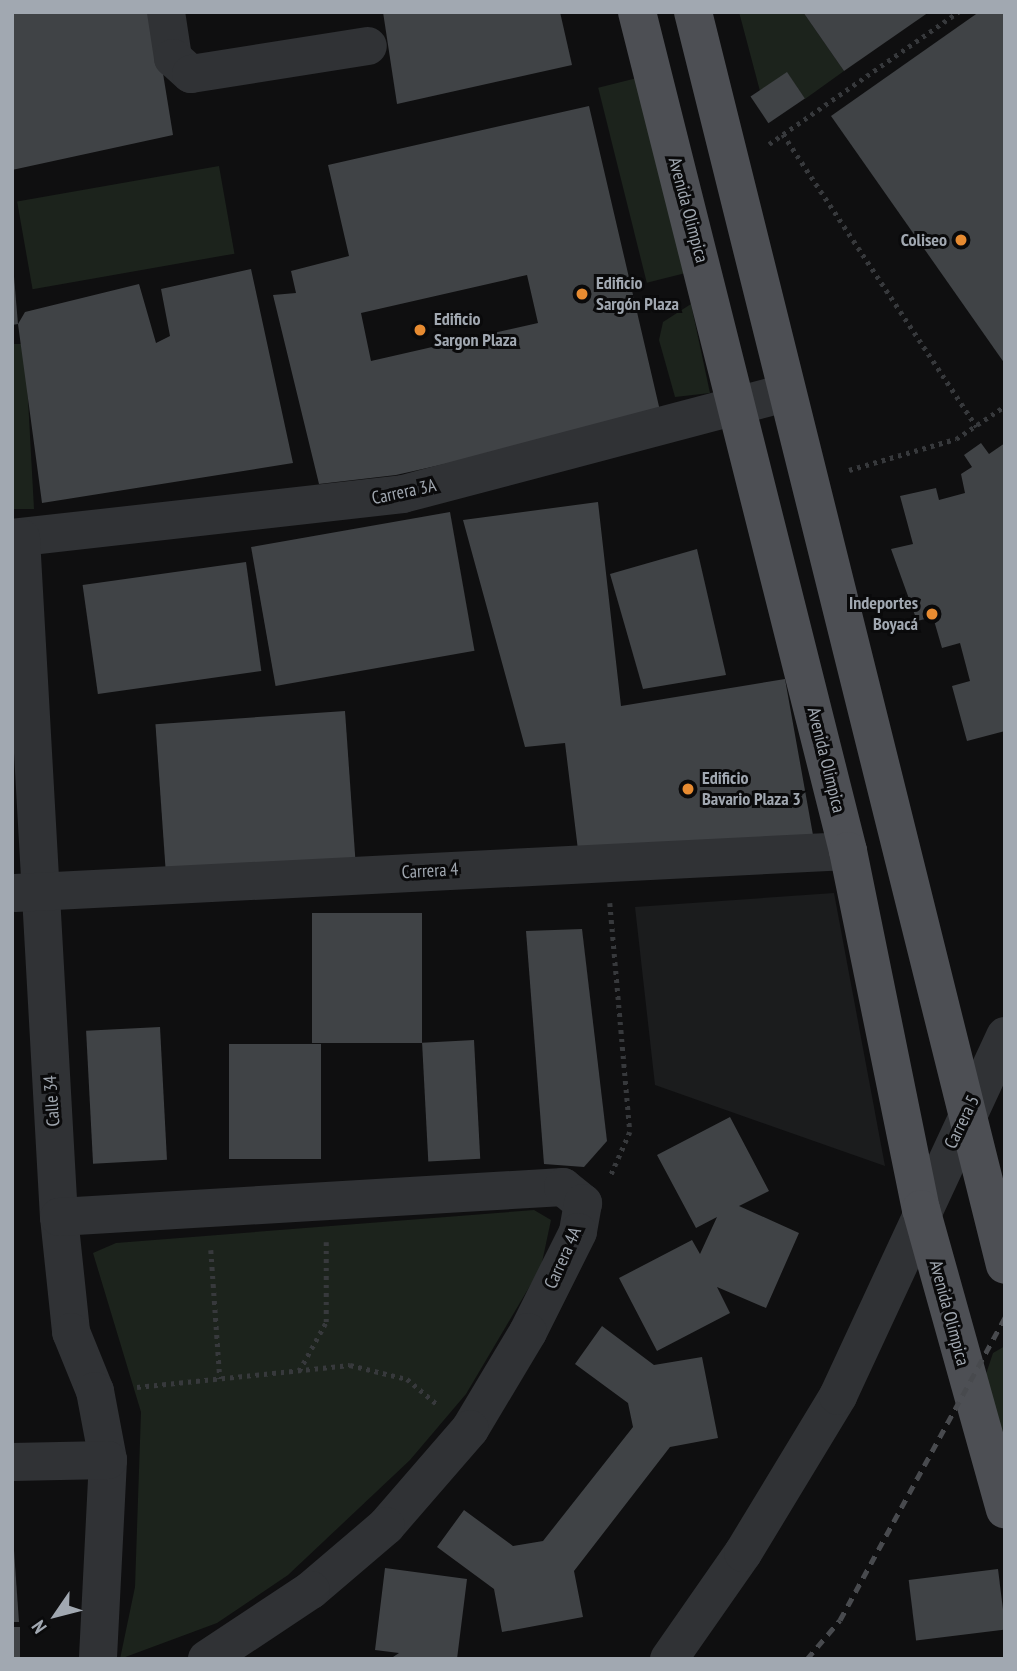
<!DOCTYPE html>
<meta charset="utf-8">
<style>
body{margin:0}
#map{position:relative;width:1017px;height:1671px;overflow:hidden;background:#0f0f10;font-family:"PT Sans Narrow",sans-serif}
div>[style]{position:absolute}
.built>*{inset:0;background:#1b1c1d}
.green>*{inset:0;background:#1c231c;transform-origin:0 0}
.building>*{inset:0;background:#404346;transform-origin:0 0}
.path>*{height:4.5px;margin-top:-2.25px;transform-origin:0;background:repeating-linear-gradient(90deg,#37393c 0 3.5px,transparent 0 8.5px)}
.minor>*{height:38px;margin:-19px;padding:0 19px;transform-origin:19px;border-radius:19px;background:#303235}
.primary>*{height:38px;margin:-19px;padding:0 19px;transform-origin:19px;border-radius:19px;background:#4d4f54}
.rail>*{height:5px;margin-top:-2.5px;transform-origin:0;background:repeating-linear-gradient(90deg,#484a4e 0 9px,transparent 0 16px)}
.dots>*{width:19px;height:19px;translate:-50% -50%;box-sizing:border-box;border:4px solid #0a0a0b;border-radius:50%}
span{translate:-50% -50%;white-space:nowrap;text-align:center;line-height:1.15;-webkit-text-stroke:6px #0a0a0b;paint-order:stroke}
.street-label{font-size:18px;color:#a1a8b1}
.poi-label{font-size:18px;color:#a1a8b1;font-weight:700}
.right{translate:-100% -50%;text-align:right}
.left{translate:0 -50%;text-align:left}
.frame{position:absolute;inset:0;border:14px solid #a1a8b1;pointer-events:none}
.north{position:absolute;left:21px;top:1580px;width:70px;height:70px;-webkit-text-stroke:5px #0a0a0b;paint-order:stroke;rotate:235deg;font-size:19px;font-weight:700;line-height:28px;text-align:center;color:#a1a8b1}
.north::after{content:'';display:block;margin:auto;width:24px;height:32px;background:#a1a8b1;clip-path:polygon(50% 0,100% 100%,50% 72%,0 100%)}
</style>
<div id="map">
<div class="built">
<div style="clip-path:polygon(834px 893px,885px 1166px,655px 1085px,635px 907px)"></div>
</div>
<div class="green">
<div style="clip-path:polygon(739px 12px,803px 12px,844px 71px,805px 99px,787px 73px,760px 91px)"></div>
<div style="left:637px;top:78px;width:201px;height:40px;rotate:76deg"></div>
<div style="left:219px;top:166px;width:89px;height:205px;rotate:80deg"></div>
<div style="clip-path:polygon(691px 304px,710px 393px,675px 397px,659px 340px,663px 322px)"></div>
<div style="clip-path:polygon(12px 344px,25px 344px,34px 509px,12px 509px)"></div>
<div style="clip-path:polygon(534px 1210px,551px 1220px,541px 1267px,466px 1394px,410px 1460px,288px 1575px,217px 1623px,120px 1659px,135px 1587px,141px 1412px,93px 1253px,116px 1243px)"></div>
<div style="clip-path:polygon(1005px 1346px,1005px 1449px,985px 1377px,993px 1353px)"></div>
</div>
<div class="building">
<div style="clip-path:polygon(12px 12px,153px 12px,173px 135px,12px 170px)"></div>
<div style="clip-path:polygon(383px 12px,560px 12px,572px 65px,397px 104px)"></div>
<div style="clip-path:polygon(803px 12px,929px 12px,844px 71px)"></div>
<div style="clip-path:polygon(979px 12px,1005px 12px,1005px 364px,831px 116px)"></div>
<div style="left:787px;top:72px;width:32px;height:44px;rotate:56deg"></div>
<div style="clip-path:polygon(evenodd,589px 106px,661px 415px,396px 475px,319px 484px,273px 295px,296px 293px,291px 271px,349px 256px,328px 165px,589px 106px,527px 275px,538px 323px,371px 361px,361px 313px,527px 275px)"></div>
<div style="clip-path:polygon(12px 253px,18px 324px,12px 325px)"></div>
<div style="clip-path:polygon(251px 269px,293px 463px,42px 503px,18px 324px,25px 312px,139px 284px,156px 343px,170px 336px,161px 289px)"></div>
<div style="clip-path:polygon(981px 443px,989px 454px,1005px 443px,1005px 731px,967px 741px,952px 686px,970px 681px,960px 643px,942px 648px,933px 617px,917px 621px,891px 549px,913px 544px,900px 496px,936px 488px,939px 500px,965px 493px,961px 474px,972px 467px,964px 455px)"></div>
<div style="clip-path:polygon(598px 502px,621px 706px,785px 679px,813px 835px,578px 850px,565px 743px,525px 747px,463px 520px)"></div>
<div style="left:450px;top:512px;width:141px;height:202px;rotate:80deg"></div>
<div style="clip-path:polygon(697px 549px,726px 675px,643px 689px,610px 574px)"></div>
<div style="left:246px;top:562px;width:110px;height:165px;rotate:82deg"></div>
<div style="left:345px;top:711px;width:151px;height:190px;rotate:86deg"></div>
<div style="left:422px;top:913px;width:130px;height:110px;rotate:90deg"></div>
<div style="clip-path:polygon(582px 929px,607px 1141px,584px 1167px,544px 1164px,526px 931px)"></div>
<div style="left:160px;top:1027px;width:133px;height:74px;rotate:87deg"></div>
<div style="left:474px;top:1040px;width:119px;height:52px;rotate:87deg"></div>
<div style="left:321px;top:1044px;width:115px;height:92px;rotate:90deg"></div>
<div style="clip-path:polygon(730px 1117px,769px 1191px,739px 1206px,799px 1233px,766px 1308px,717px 1287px,730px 1313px,657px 1351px,619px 1278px,692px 1240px,700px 1254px,717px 1217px,696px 1228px,657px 1155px)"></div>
<div style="clip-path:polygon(602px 1326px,654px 1365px,702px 1357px,718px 1438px,670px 1447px,574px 1571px,583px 1617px,502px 1632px,494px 1589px,437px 1547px,464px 1510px,513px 1546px,543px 1541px,633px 1427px,628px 1403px,575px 1364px)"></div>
<div style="clip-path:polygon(12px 1522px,19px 1622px,12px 1622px)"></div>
<div style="clip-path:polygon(385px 1568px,467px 1579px,457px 1659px,390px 1659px,399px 1653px,375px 1650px)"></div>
<div style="left:998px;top:1569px;width:61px;height:90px;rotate:83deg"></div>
<div style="left:12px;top:1627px;width:8px;height:32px"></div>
</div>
<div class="path">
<div style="left:783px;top:134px;width:351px;rotate:56.5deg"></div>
<div style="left:769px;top:144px;width:231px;rotate:-34.9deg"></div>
<div style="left:849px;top:470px;width:111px;rotate:-16.2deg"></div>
<div style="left:956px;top:439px;width:59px;rotate:-34deg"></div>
<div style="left:610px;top:903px;width:230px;rotate:85deg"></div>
<div style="left:630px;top:1132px;width:47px;rotate:113.8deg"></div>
<div style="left:211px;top:1250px;width:129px;rotate:86deg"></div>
<div style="left:299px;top:1371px;width:56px;rotate:-61.1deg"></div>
<div style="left:326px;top:1322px;width:80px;rotate:-90deg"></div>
<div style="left:137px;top:1387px;width:214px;rotate:-5.9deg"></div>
<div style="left:350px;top:1365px;width:59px;rotate:13.8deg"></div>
<div style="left:407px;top:1379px;width:38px;rotate:40deg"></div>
</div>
<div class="minor">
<div style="left:166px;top:12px;width:47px;rotate:81.3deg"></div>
<div style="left:173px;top:58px;width:24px;rotate:42deg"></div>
<div style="left:191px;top:74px;width:179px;rotate:-9deg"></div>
<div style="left:12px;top:538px;width:393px;rotate:-6.4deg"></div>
<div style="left:403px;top:494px;width:396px;rotate:-14.8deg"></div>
<div style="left:21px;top:538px;width:680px;rotate:86.8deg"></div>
<div style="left:59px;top:1217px;width:116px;rotate:84deg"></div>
<div style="left:71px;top:1332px;width:64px;rotate:67.9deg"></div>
<div style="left:95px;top:1391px;width:70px;rotate:79.3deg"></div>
<div style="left:108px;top:1460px;width:199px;rotate:92.9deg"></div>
<div style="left:15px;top:893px;width:834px;rotate:-2.89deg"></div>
<div style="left:59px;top:1217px;width:505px;rotate:-3.41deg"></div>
<div style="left:563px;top:1187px;width:26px;rotate:39deg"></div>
<div style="left:583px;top:1203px;width:29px;rotate:100deg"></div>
<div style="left:578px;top:1232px;width:112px;rotate:116.6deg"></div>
<div style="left:528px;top:1332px;width:113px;rotate:120.9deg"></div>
<div style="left:470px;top:1429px;width:128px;rotate:130.9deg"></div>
<div style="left:386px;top:1526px;width:99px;rotate:139.5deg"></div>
<div style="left:311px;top:1590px;width:125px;rotate:146.4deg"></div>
<div style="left:12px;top:1462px;width:96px;rotate:-1.2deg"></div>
<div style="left:669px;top:1659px;width:129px;rotate:-55.1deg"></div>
<div style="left:743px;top:1553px;width:184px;rotate:-58.8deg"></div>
<div style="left:838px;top:1396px;width:397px;rotate:-65.1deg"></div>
</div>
<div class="primary">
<div style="left:637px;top:12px;width:865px;rotate:75.88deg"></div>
<div style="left:848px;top:851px;width:365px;rotate:78.5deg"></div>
<div style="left:921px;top:1209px;width:312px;rotate:74.4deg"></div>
<div style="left:693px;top:12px;width:1291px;rotate:76.02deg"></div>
</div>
<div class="rail">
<div style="left:807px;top:1659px;width:51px;rotate:-49.8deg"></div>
<div style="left:840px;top:1620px;width:345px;rotate:-61.4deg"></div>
</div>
<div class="dots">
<div style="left:961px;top:240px;background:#e78b31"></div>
<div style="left:582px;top:294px;background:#e78b31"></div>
<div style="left:420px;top:330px;background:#e78b31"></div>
<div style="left:932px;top:614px;background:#e78b31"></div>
<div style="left:688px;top:789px;background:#e78b31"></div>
</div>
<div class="street-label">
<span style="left:688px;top:210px;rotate:75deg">Avenida Olimpica</span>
<span style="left:404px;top:492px;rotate:-12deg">Carrera 3A</span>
<span style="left:826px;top:760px;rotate:76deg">Avenida Olimpica</span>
<span style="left:430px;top:871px;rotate:-3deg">Carrera 4</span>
<span style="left:52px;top:1101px;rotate:-94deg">Calle 34</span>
<span style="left:962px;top:1122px;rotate:-64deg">Carrera 5</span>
<span style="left:563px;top:1258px;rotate:-66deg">Carrera 4A</span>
<span style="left:949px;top:1313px;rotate:75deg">Avenida Olimpica</span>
</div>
<div class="poi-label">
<span class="right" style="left:947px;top:240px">Coliseo</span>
<span class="left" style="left:596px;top:294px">Edificio<br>Sargón Plaza</span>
<span class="left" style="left:434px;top:330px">Edificio<br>Sargon Plaza</span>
<span class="right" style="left:918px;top:614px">Indeportes<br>Boyacá</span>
<span class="left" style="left:702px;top:789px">Edificio<br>Bavario Plaza 3</span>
</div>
<div class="frame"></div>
<div class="north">N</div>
</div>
